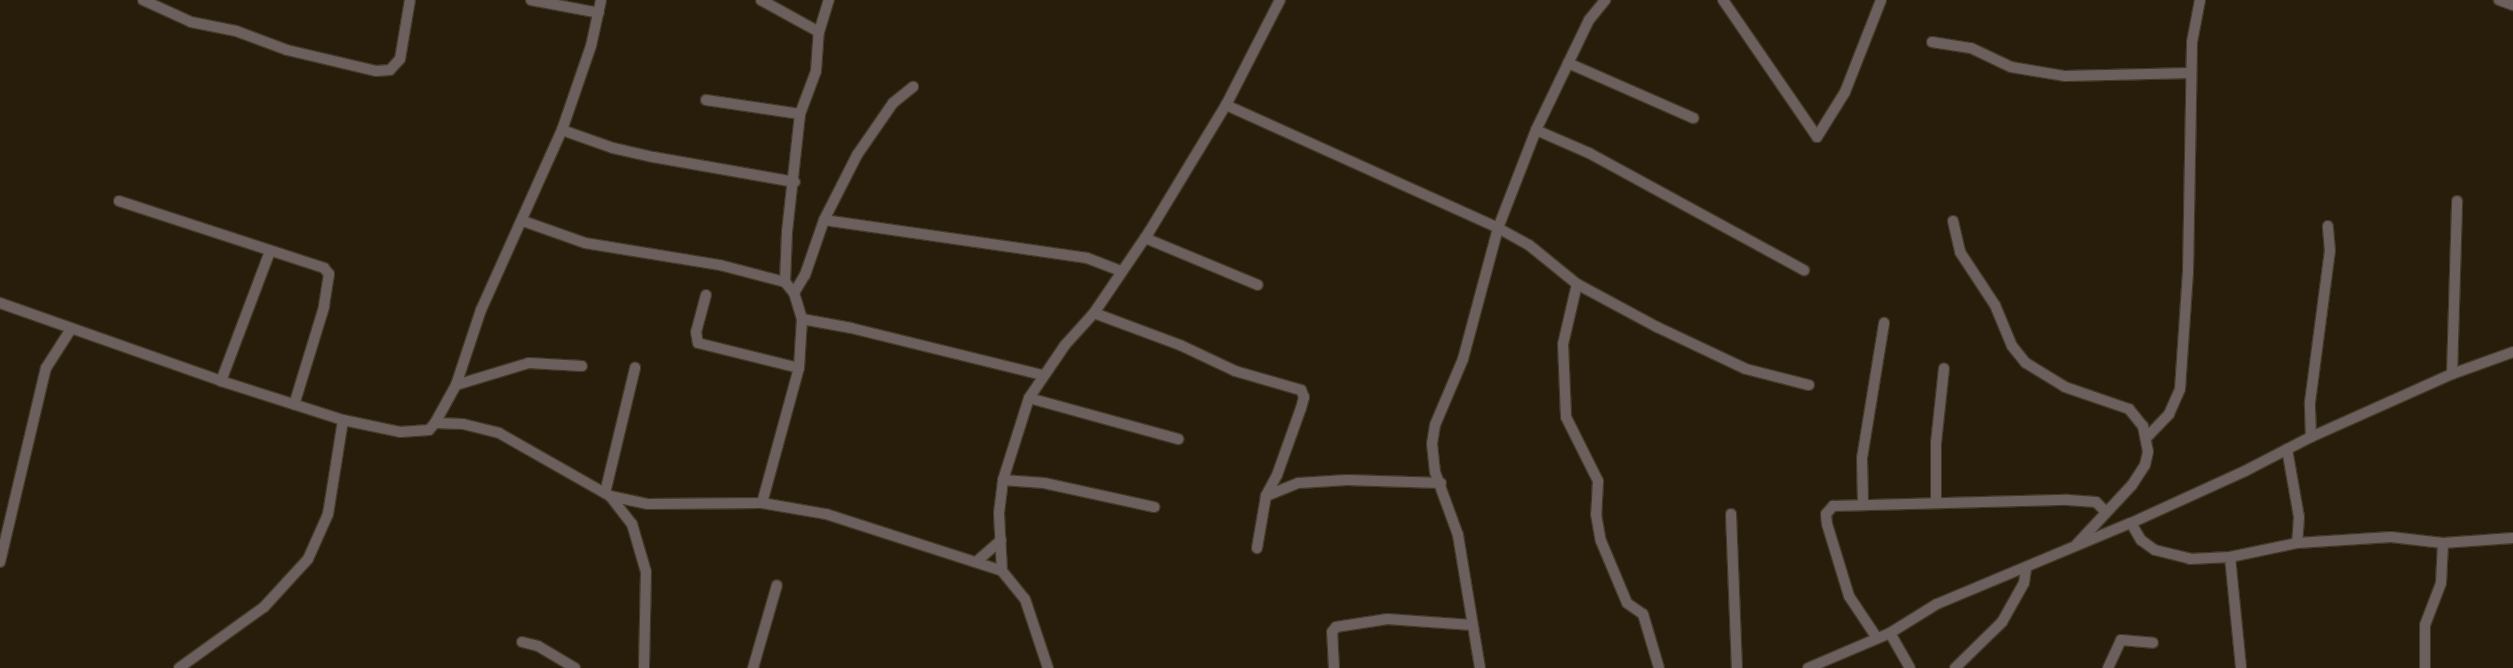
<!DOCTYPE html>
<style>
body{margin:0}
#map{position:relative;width:2513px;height:668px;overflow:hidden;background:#281c0a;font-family:Poppins,sans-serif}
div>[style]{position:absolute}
.roads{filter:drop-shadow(1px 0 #453928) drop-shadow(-1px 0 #453928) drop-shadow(0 1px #453928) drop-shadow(0 -1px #453928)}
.minor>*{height:10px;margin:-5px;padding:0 5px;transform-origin:5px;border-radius:5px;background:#6b605d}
span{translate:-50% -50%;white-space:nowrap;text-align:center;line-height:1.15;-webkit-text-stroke:4.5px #1e1303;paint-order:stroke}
</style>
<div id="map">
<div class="roads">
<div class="minor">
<div style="left:143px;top:0;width:53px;rotate:24.6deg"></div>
<div style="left:191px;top:22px;width:46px;rotate:11.3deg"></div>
<div style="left:236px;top:31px;width:54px;rotate:20.4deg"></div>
<div style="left:287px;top:50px;width:91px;rotate:13.3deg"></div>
<div style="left:376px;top:71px;width:14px;rotate:-4deg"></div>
<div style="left:390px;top:70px;width:15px;rotate:-48deg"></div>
<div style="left:400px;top:59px;width:60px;rotate:-80.4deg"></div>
<div style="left:531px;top:0;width:69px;rotate:10.8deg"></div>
<div style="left:761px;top:0;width:66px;rotate:28.9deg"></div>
<div style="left:1723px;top:0;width:166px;rotate:55.5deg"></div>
<div style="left:1817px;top:137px;width:53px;rotate:-58.1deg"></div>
<div style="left:1845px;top:92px;width:99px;rotate:-68.6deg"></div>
<div style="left:2499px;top:0;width:15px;rotate:20deg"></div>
<div style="left:1932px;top:42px;width:39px;rotate:9deg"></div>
<div style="left:1971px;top:48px;width:44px;rotate:25.4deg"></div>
<div style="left:2011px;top:67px;width:55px;rotate:9.5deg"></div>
<div style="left:2065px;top:76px;width:126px;rotate:-1.4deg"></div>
<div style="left:1568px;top:63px;width:137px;rotate:23.7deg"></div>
<div style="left:706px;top:100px;width:95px;rotate:8.5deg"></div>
<div style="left:1226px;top:105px;width:299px;rotate:24.3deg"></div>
<div style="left:1498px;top:228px;width:35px;rotate:29deg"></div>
<div style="left:1529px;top:245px;width:62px;rotate:39.1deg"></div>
<div style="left:1577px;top:284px;width:91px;rotate:28.3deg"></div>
<div style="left:1657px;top:327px;width:98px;rotate:25.3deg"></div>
<div style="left:1746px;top:369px;width:65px;rotate:14.3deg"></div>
<div style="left:562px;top:130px;width:54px;rotate:19.4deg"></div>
<div style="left:613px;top:148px;width:41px;rotate:12.7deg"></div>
<div style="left:653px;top:157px;width:144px;rotate:10deg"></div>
<div style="left:1536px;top:130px;width:58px;rotate:23.5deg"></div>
<div style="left:1589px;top:153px;width:245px;rotate:28.6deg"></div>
<div style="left:119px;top:201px;width:216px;rotate:18.1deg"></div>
<div style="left:324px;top:268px;width:8px;rotate:50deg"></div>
<div style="left:329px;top:274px;width:33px;rotate:99deg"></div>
<div style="left:324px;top:307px;width:102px;rotate:107deg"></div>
<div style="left:824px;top:220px;width:266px;rotate:8.2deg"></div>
<div style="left:1087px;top:258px;width:36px;rotate:21deg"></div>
<div style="left:523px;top:221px;width:66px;rotate:19.5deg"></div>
<div style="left:585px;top:243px;width:137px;rotate:9.3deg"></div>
<div style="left:720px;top:265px;width:67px;rotate:14.7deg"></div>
<div style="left:1953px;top:221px;width:32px;rotate:77deg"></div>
<div style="left:1960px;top:252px;width:64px;rotate:56.6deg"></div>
<div style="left:1995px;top:305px;width:44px;rotate:67.5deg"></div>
<div style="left:2012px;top:346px;width:22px;rotate:51deg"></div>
<div style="left:2026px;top:363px;width:46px;rotate:31.6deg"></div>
<div style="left:2065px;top:387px;width:68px;rotate:19deg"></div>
<div style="left:2129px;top:409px;width:22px;rotate:51deg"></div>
<div style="left:2143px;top:426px;width:26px;rotate:79deg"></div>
<div style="left:2148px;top:452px;width:13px;rotate:103deg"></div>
<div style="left:2145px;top:465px;width:24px;rotate:123deg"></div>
<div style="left:2132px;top:485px;width:81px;rotate:133deg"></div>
<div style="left:1145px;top:238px;width:122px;rotate:22.6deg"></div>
<div style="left:1577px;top:284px;width:62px;rotate:103.1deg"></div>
<div style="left:1563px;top:344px;width:73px;rotate:87.6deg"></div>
<div style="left:1566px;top:417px;width:72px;rotate:63.4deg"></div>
<div style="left:1598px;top:481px;width:33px;rotate:93deg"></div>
<div style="left:1596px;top:514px;width:27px;rotate:80deg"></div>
<div style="left:1601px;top:541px;width:67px;rotate:67.2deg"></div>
<div style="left:1627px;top:603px;width:19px;rotate:35deg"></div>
<div style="left:1643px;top:614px;width:56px;rotate:73.5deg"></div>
<div style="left:794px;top:293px;width:21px;rotate:-59deg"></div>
<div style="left:805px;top:275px;width:58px;rotate:-70.9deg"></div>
<div style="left:824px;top:220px;width:73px;rotate:-63.1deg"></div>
<div style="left:857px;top:155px;width:63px;rotate:-55.3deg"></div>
<div style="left:893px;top:103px;width:26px;rotate:-39deg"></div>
<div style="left:706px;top:295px;width:38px;rotate:105deg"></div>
<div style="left:696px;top:332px;width:11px;rotate:80deg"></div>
<div style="left:698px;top:343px;width:104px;rotate:13.9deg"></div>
<div style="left:0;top:303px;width:234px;rotate:19.4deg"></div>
<div style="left:221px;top:381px;width:128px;rotate:17.7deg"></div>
<div style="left:343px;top:420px;width:58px;rotate:11.9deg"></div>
<div style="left:400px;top:432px;width:29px;rotate:-4deg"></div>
<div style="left:429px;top:430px;width:9px;rotate:-49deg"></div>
<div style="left:435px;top:423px;width:28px;rotate:2deg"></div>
<div style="left:463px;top:424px;width:37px;rotate:14deg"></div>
<div style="left:499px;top:433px;width:128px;rotate:29.6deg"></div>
<div style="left:610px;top:496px;width:39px;rotate:12deg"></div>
<div style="left:648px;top:504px;width:114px;rotate:-0.5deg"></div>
<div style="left:762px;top:503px;width:65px;rotate:9.8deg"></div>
<div style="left:826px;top:514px;width:185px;rotate:17.9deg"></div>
<div style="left:1002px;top:571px;width:36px;rotate:51deg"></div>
<div style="left:1025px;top:599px;width:73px;rotate:71.6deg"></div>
<div style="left:1094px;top:313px;width:92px;rotate:20.4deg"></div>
<div style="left:1180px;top:345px;width:61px;rotate:25.3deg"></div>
<div style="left:1235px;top:371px;width:69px;rotate:16.1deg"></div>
<div style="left:1301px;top:390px;width:8px;rotate:67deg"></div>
<div style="left:1304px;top:397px;width:11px;rotate:105deg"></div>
<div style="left:1301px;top:408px;width:71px;rotate:109.7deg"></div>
<div style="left:1277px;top:475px;width:24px;rotate:118deg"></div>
<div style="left:1266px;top:496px;width:53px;rotate:99.8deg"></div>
<div style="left:802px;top:319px;width:50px;rotate:10.4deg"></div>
<div style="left:851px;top:328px;width:197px;rotate:13.8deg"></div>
<div style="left:2452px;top:374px;width:173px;rotate:-88.3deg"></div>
<div style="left:221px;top:381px;width:139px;rotate:-69.3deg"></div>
<div style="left:456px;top:385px;width:76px;rotate:-16.8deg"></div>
<div style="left:529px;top:363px;width:53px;rotate:3.2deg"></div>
<div style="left:1029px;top:398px;width:155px;rotate:15.4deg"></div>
<div style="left:435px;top:423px;width:43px;rotate:-61.1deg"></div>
<div style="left:456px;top:385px;width:79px;rotate:-71.6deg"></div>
<div style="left:481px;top:310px;width:197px;rotate:-65.8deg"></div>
<div style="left:562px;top:130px;width:89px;rotate:-71deg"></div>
<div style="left:591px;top:46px;width:47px;rotate:-77.7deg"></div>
<div style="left:2147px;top:437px;width:32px;rotate:-46deg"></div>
<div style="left:2169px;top:414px;width:27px;rotate:-66deg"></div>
<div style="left:2180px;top:389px;width:116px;rotate:-86.1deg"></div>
<div style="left:2188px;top:273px;width:231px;rotate:-89deg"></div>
<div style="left:2192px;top:42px;width:43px;rotate:-79.2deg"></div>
<div style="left:2311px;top:437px;width:35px;rotate:-92deg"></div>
<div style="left:2310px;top:402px;width:152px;rotate:-82.5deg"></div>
<div style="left:2330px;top:251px;width:25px;rotate:-95deg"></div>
<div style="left:2287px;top:449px;width:69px;rotate:80deg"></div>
<div style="left:2299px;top:517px;width:26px;rotate:94deg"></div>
<div style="left:1003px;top:480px;width:41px;rotate:4.2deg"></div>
<div style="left:1044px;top:483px;width:113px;rotate:12.3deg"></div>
<div style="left:605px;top:493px;width:129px;rotate:-76.5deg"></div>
<div style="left:610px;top:496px;width:36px;rotate:52deg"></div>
<div style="left:632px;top:524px;width:50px;rotate:73.7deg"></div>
<div style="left:646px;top:572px;width:96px;rotate:91.2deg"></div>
<div style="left:1266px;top:496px;width:35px;rotate:-22deg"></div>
<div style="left:1299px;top:483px;width:48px;rotate:-3.6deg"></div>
<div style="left:1347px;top:480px;width:94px;rotate:1.8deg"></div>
<div style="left:1863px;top:502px;width:44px;rotate:-91.3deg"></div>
<div style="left:1862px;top:458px;width:137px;rotate:-80.7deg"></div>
<div style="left:1936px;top:502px;width:59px;rotate:-90deg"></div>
<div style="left:1936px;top:443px;width:75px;rotate:-83.9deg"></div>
<div style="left:762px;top:503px;width:140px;rotate:-74.7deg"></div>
<div style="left:799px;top:368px;width:49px;rotate:-86.5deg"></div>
<div style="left:802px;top:319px;width:27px;rotate:-107deg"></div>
<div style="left:794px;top:293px;width:14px;rotate:-129deg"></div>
<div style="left:785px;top:282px;width:50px;rotate:-87.7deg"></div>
<div style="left:787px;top:232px;width:119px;rotate:-83.7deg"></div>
<div style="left:800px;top:114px;width:46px;rotate:-69.6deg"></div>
<div style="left:816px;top:71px;width:39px;rotate:-86deg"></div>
<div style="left:819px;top:32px;width:34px;rotate:-73deg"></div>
<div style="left:1731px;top:514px;width:154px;rotate:87.8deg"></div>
<div style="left:2131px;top:523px;width:20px;rotate:60deg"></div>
<div style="left:2141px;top:540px;width:17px;rotate:36deg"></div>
<div style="left:2155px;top:550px;width:36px;rotate:14deg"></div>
<div style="left:2190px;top:559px;width:40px;rotate:-2.9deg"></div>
<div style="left:2230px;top:557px;width:68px;rotate:-11.8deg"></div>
<div style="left:2297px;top:543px;width:94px;rotate:-3.7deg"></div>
<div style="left:2391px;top:537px;width:52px;rotate:6.6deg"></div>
<div style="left:2443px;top:543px;width:70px;rotate:-4.1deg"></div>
<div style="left:2230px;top:557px;width:112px;rotate:84.3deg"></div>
<div style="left:0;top:562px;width:199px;rotate:-76.7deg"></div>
<div style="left:46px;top:368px;width:46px;rotate:-57.3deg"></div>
<div style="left:976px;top:562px;width:33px;rotate:-41deg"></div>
<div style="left:1002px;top:571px;width:58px;rotate:-93deg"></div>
<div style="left:999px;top:513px;width:33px;rotate:-83deg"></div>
<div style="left:1003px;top:480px;width:86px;rotate:-72.4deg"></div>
<div style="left:1029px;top:398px;width:64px;rotate:-55.8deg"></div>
<div style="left:1065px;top:345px;width:43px;rotate:-47.8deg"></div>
<div style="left:1094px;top:313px;width:98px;rotate:-55.8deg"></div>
<div style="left:1149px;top:232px;width:149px;rotate:-58.8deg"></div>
<div style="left:1226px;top:105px;width:118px;rotate:-62.8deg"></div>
<div style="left:1890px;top:633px;width:40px;rotate:60.3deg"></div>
<div style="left:1877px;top:638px;width:50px;rotate:-123.7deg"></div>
<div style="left:1849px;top:596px;width:75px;rotate:-107deg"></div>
<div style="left:1827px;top:524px;width:10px;rotate:-96deg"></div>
<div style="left:1826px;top:514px;width:11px;rotate:-49deg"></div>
<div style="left:1833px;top:506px;width:235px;rotate:-1.5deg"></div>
<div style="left:2068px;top:500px;width:28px;rotate:4deg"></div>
<div style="left:2096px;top:502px;width:14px;rotate:45deg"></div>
<div style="left:522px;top:642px;width:16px;rotate:14deg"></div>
<div style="left:538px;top:646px;width:43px;rotate:30.7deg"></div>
<div style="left:179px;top:668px;width:105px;rotate:-35.7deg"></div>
<div style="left:264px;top:607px;width:65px;rotate:-47.5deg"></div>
<div style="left:308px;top:559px;width:49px;rotate:-66deg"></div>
<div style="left:328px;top:514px;width:95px;rotate:-80.9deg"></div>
<div style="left:753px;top:668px;width:86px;rotate:-73.9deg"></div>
<div style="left:1334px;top:668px;width:36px;rotate:-93deg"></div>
<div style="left:1332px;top:632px;width:6px;rotate:-51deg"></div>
<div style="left:1336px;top:627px;width:52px;rotate:-8.9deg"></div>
<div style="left:1387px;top:619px;width:85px;rotate:4deg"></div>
<div style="left:1480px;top:668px;width:135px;rotate:-99.4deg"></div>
<div style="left:1458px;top:535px;width:67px;rotate:-110.1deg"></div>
<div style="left:1435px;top:472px;width:28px;rotate:-96deg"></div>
<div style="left:1432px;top:444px;width:19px;rotate:-81deg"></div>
<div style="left:1435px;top:425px;width:72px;rotate:-67deg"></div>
<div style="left:1463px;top:359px;width:136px;rotate:-75deg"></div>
<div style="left:1498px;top:228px;width:105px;rotate:-68.8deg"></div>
<div style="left:1536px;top:130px;width:122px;rotate:-64.3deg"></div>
<div style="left:1589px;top:20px;width:26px;rotate:-51deg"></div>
<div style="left:1808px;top:668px;width:89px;rotate:-23.1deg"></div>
<div style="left:1890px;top:633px;width:55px;rotate:-31.7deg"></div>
<div style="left:1937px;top:604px;width:210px;rotate:-22.7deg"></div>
<div style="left:2131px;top:523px;width:125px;rotate:-24.5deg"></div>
<div style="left:2245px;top:471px;width:74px;rotate:-27.3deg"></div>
<div style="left:2311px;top:437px;width:154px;rotate:-24.1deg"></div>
<div style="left:2452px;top:374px;width:65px;rotate:-19.8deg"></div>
<div style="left:1955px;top:668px;width:66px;rotate:-44.4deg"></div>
<div style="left:2002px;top:622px;width:45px;rotate:-60.6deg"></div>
<div style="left:2024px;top:583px;width:15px;rotate:-82deg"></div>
<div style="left:2108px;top:668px;width:31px;rotate:-65deg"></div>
<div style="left:2121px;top:640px;width:32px;rotate:5deg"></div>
<div style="left:2425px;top:668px;width:43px;rotate:-90deg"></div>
<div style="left:2425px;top:625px;width:45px;rotate:-69.1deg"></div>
<div style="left:2441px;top:583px;width:40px;rotate:-87.1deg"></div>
</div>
</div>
</div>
